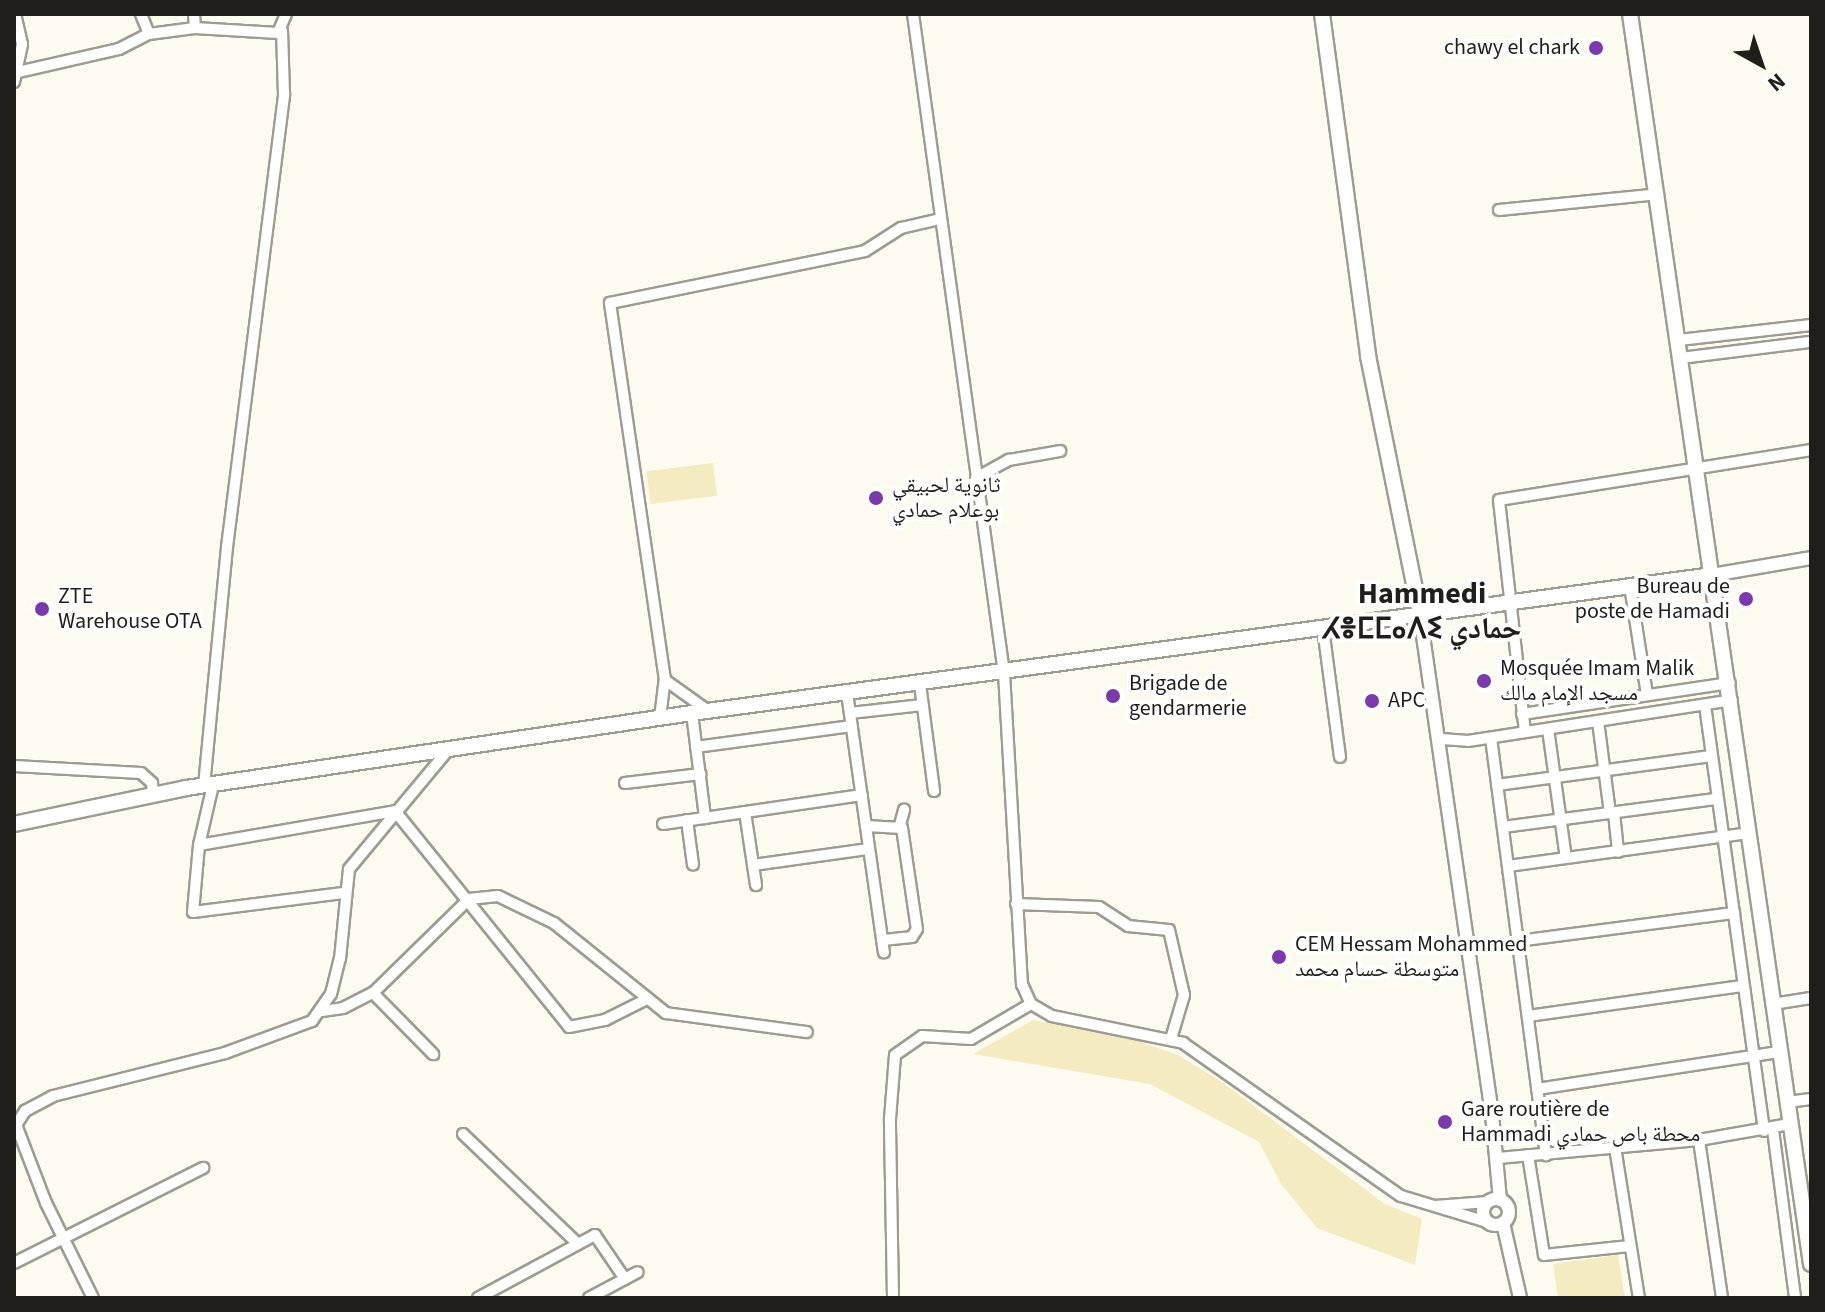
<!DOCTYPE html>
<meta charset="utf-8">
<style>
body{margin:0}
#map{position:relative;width:1825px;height:1312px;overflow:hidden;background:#fdfbef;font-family:"Source Sans 3","Noto Naskh Arabic","Noto Sans Tifinagh",sans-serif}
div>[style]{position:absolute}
.green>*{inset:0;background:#f4ebc0;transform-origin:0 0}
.roads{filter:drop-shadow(2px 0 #9e9c91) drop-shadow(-2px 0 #9e9c91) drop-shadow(0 2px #9e9c91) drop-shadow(0 -2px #9e9c91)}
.minor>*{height:10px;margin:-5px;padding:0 5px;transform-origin:5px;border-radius:5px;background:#fff}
.tertiary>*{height:12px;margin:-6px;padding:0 6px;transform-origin:6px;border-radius:6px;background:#fff}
.tertiary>.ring{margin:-6px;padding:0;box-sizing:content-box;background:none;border:12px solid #fff;border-radius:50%}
.secondary>*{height:14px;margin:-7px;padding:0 7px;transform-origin:7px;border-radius:7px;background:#fff}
.dots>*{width:22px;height:22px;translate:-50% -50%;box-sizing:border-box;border:4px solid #fff;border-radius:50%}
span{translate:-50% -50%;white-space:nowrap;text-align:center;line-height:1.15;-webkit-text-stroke:8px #fff;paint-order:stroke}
.poi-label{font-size:22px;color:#1f1e1a}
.right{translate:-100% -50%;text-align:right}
.left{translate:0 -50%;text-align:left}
.district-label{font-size:30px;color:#1f1e1a;font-weight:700}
.frame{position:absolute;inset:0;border:16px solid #1f1e1a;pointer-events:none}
.north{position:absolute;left:1721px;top:24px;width:80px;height:80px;-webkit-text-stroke:6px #fff;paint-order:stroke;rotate:140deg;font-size:22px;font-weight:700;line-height:32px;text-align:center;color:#1f1e1a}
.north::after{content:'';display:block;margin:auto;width:28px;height:36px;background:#1f1e1a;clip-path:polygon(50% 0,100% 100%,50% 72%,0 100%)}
</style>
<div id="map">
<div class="green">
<div style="left:713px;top:463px;width:33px;height:67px;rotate:83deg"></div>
<div style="clip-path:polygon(1033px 1020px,1138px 1041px,1178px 1055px,1219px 1080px,1385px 1204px,1422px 1219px,1415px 1265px,1317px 1228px,1281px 1184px,1259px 1142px,1150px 1084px,973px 1054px)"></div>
<div style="clip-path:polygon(1618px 1255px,1625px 1298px,1558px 1298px,1553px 1264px)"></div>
</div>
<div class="roads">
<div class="minor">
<div style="left:194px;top:14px;width:14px;rotate:86deg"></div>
<div style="left:913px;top:14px;width:665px;rotate:82.14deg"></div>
<div style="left:1004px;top:673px;width:312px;rotate:86.7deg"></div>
<div style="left:1022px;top:984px;width:22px;rotate:66deg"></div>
<div style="left:1031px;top:1004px;width:24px;rotate:30deg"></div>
<div style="left:1052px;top:1016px;width:134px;rotate:11.6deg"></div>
<div style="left:1183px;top:1043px;width:266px;rotate:35.1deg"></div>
<div style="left:1401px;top:1196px;width:90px;rotate:16.8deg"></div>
<div style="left:149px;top:34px;width:46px;rotate:-7.4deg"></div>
<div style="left:195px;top:28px;width:83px;rotate:3.4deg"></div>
<div style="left:278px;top:33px;width:21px;rotate:-67deg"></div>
<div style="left:18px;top:72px;width:104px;rotate:-12.8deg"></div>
<div style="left:119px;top:49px;width:34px;rotate:-27deg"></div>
<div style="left:149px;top:34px;width:22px;rotate:-112deg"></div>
<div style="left:14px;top:82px;width:39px;rotate:-78deg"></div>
<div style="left:22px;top:44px;width:31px;rotate:-103deg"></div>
<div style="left:1499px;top:210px;width:160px;rotate:-5.7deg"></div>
<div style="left:1679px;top:340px;width:133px;rotate:-6.5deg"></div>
<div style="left:1681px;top:358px;width:129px;rotate:-7.1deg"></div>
<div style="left:976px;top:478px;width:38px;rotate:-29deg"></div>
<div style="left:1009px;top:460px;width:52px;rotate:-10deg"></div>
<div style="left:1630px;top:586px;width:110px;rotate:81.1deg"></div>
<div style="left:1323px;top:628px;width:130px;rotate:82.5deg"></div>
<div style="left:665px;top:680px;width:52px;rotate:35.5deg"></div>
<div style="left:920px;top:684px;width:108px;rotate:82.5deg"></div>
<div style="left:847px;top:693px;width:262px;rotate:81.9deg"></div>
<div style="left:1705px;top:705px;width:430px;rotate:82.1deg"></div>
<div style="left:692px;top:713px;width:106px;rotate:82.9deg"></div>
<div style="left:850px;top:713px;width:73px;rotate:-6.3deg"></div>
<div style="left:1522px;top:714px;width:210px;rotate:-8.5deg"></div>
<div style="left:660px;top:718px;width:38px;rotate:-83deg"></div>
<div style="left:665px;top:680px;width:381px;rotate:-98.3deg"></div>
<div style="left:610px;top:303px;width:260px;rotate:-11.5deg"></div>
<div style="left:865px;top:251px;width:43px;rotate:-32.6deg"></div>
<div style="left:901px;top:228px;width:40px;rotate:-13deg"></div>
<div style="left:1598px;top:721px;width:93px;rotate:82.6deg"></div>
<div style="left:1548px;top:729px;width:130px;rotate:82.1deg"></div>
<div style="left:1525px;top:732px;width:233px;rotate:-96.4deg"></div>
<div style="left:1499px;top:500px;width:316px;rotate:-9.1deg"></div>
<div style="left:1491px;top:738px;width:421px;rotate:82.5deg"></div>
<div style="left:1441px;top:739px;width:27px;rotate:4deg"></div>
<div style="left:1468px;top:741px;width:267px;rotate:-8.8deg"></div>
<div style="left:696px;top:747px;width:157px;rotate:-7.7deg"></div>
<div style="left:14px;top:766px;width:127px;rotate:3.2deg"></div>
<div style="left:141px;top:773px;width:15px;rotate:42deg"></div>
<div style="left:152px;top:783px;width:10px;rotate:84deg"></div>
<div style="left:625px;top:783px;width:76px;rotate:-6.8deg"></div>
<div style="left:213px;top:785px;width:62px;rotate:103.1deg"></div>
<div style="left:199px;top:845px;width:67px;rotate:95.1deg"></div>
<div style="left:193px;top:912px;width:151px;rotate:-7.2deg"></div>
<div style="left:1497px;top:785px;width:216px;rotate:-7.7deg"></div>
<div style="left:204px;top:786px;width:240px;rotate:-84.5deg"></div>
<div style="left:227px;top:547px;width:457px;rotate:-82.8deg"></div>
<div style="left:284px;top:94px;width:63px;rotate:-91.8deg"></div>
<div style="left:745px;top:812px;width:74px;rotate:81.4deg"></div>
<div style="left:1614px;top:813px;width:39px;rotate:84deg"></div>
<div style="left:687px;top:820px;width:45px;rotate:82.4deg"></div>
<div style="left:663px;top:824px;width:201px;rotate:-8.3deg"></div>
<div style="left:900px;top:825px;width:16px;rotate:-75deg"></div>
<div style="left:866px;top:826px;width:36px;rotate:3deg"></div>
<div style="left:902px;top:828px;width:102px;rotate:81.6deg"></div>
<div style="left:917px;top:929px;width:9px;rotate:122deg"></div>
<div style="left:912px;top:937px;width:30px;rotate:174deg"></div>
<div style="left:1503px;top:827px;width:216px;rotate:-7.5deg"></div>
<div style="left:199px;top:845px;width:199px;rotate:-9.8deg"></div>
<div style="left:395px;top:811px;width:277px;rotate:51.1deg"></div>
<div style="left:569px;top:1027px;width:37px;rotate:-11deg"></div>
<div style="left:605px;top:1020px;width:45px;rotate:-26.6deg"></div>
<div style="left:753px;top:865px;width:117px;rotate:-7.9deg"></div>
<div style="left:1508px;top:866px;width:244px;rotate:-7.8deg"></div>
<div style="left:1016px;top:904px;width:83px;rotate:2.1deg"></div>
<div style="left:1099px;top:907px;width:35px;rotate:33deg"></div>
<div style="left:1128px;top:926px;width:41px;rotate:5.6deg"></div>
<div style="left:1169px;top:930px;width:67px;rotate:77deg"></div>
<div style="left:1184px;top:995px;width:46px;rotate:106.5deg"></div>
<div style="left:1518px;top:941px;width:218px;rotate:-7.4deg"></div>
<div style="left:373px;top:993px;width:86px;rotate:45.5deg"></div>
<div style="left:1773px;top:1004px;width:38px;rotate:-9deg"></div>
<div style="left:322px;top:1011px;width:21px;rotate:-8deg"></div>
<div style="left:343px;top:1008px;width:34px;rotate:-27deg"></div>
<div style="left:373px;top:993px;width:134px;rotate:-44.4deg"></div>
<div style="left:469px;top:899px;width:29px;rotate:-6deg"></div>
<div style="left:498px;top:896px;width:62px;rotate:25.7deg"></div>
<div style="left:554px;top:923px;width:144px;rotate:38.8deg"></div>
<div style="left:666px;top:1013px;width:142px;rotate:7.7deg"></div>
<div style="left:1528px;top:1016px;width:216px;rotate:-8deg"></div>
<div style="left:1537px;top:1089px;width:246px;rotate:-8.7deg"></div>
<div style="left:1787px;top:1102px;width:24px;rotate:-7deg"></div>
<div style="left:1773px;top:1130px;width:169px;rotate:82.5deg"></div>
<div style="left:463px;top:1134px;width:159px;rotate:43.7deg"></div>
<div style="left:1699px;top:1140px;width:160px;rotate:81.7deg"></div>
<div style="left:1615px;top:1147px;width:153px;rotate:81deg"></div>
<div style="left:1528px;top:1155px;width:101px;rotate:80.9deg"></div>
<div style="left:1544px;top:1255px;width:86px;rotate:-6deg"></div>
<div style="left:1498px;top:1158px;width:202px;rotate:-5.1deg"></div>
<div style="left:1699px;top:1140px;width:92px;rotate:-10deg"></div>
<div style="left:1435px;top:1206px;width:53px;rotate:-4.3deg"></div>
<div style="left:14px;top:1263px;width:212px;rotate:-26.7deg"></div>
<div style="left:93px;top:1298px;width:106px;rotate:-116.3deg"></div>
<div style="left:46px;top:1203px;width:84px;rotate:-111deg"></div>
<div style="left:16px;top:1125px;width:17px;rotate:-57deg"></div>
<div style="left:25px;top:1111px;width:32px;rotate:-28deg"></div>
<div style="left:53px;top:1096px;width:177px;rotate:-14deg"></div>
<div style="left:225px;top:1053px;width:93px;rotate:-20.2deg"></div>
<div style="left:312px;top:1021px;width:33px;rotate:-55deg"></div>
<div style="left:331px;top:994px;width:36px;rotate:-76deg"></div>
<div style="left:340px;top:959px;width:90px;rotate:-84.3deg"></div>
<div style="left:349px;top:869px;width:156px;rotate:-50.2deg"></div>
<div style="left:478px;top:1298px;width:133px;rotate:-28.3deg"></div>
<div style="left:595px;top:1235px;width:53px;rotate:55.7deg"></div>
<div style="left:589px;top:1298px;width:55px;rotate:-28deg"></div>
<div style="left:893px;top:1298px;width:179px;rotate:-91deg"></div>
<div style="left:890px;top:1119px;width:64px;rotate:-85.5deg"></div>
<div style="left:895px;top:1055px;width:33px;rotate:-35deg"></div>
<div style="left:922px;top:1036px;width:49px;rotate:3.5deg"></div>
<div style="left:971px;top:1039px;width:69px;rotate:-30.3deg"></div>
</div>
<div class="tertiary">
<div style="left:1712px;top:575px;width:100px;rotate:-9.7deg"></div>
<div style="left:1420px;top:615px;width:504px;rotate:81.79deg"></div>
<div style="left:1492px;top:1114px;width:86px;rotate:84.7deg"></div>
<div class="ring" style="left:1483px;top:1199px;width:14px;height:14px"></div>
<div style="left:1503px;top:1223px;width:77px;rotate:77.2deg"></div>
</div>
<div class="secondary">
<div style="left:1322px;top:14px;width:345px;rotate:82.3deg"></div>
<div style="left:1368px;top:356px;width:264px;rotate:78.6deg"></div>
<div style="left:1630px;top:14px;width:1263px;rotate:81.76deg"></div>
<div style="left:14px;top:824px;width:176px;rotate:-11.8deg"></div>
<div style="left:186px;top:788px;width:512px;rotate:-8.43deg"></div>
<div style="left:692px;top:713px;width:1029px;rotate:-7.7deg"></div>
</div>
</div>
<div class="dots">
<div style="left:1596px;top:48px;background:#7b39ad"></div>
<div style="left:876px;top:498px;background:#7b39ad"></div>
<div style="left:1746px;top:599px;background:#7b39ad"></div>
<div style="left:42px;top:609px;background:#7b39ad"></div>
<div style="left:1484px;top:681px;background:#7b39ad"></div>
<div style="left:1113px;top:696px;background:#7b39ad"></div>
<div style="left:1372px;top:701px;background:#7b39ad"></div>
<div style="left:1279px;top:957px;background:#7b39ad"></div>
<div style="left:1445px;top:1122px;background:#7b39ad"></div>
</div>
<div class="poi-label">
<span class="right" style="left:1580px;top:48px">chawy el chark</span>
<span class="left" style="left:892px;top:498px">ثانوية لحبيقي<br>بوعلام حمادي</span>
<span class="right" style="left:1730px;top:599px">Bureau de<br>poste de Hamadi</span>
<span class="left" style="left:58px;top:609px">ZTE<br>Warehouse OTA</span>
<span class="left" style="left:1500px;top:681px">Mosquée Imam Malik<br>مسجد الإمام مالك</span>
<span class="left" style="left:1129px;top:696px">Brigade de<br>gendarmerie</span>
<span class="left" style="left:1388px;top:701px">APC</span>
<span class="left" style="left:1295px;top:957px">CEM Hessam Mohammed<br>متوسطة حسام محمد</span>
<span class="left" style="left:1461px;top:1122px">Gare routière de<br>Hammadi محطة باص حمادي</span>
</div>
<div class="district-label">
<span style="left:1422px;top:611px">Hammedi<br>ⵃⴻⵎⵎⴰⴷⵉ حمادي</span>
</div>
<div class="frame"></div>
<div class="north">N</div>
</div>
